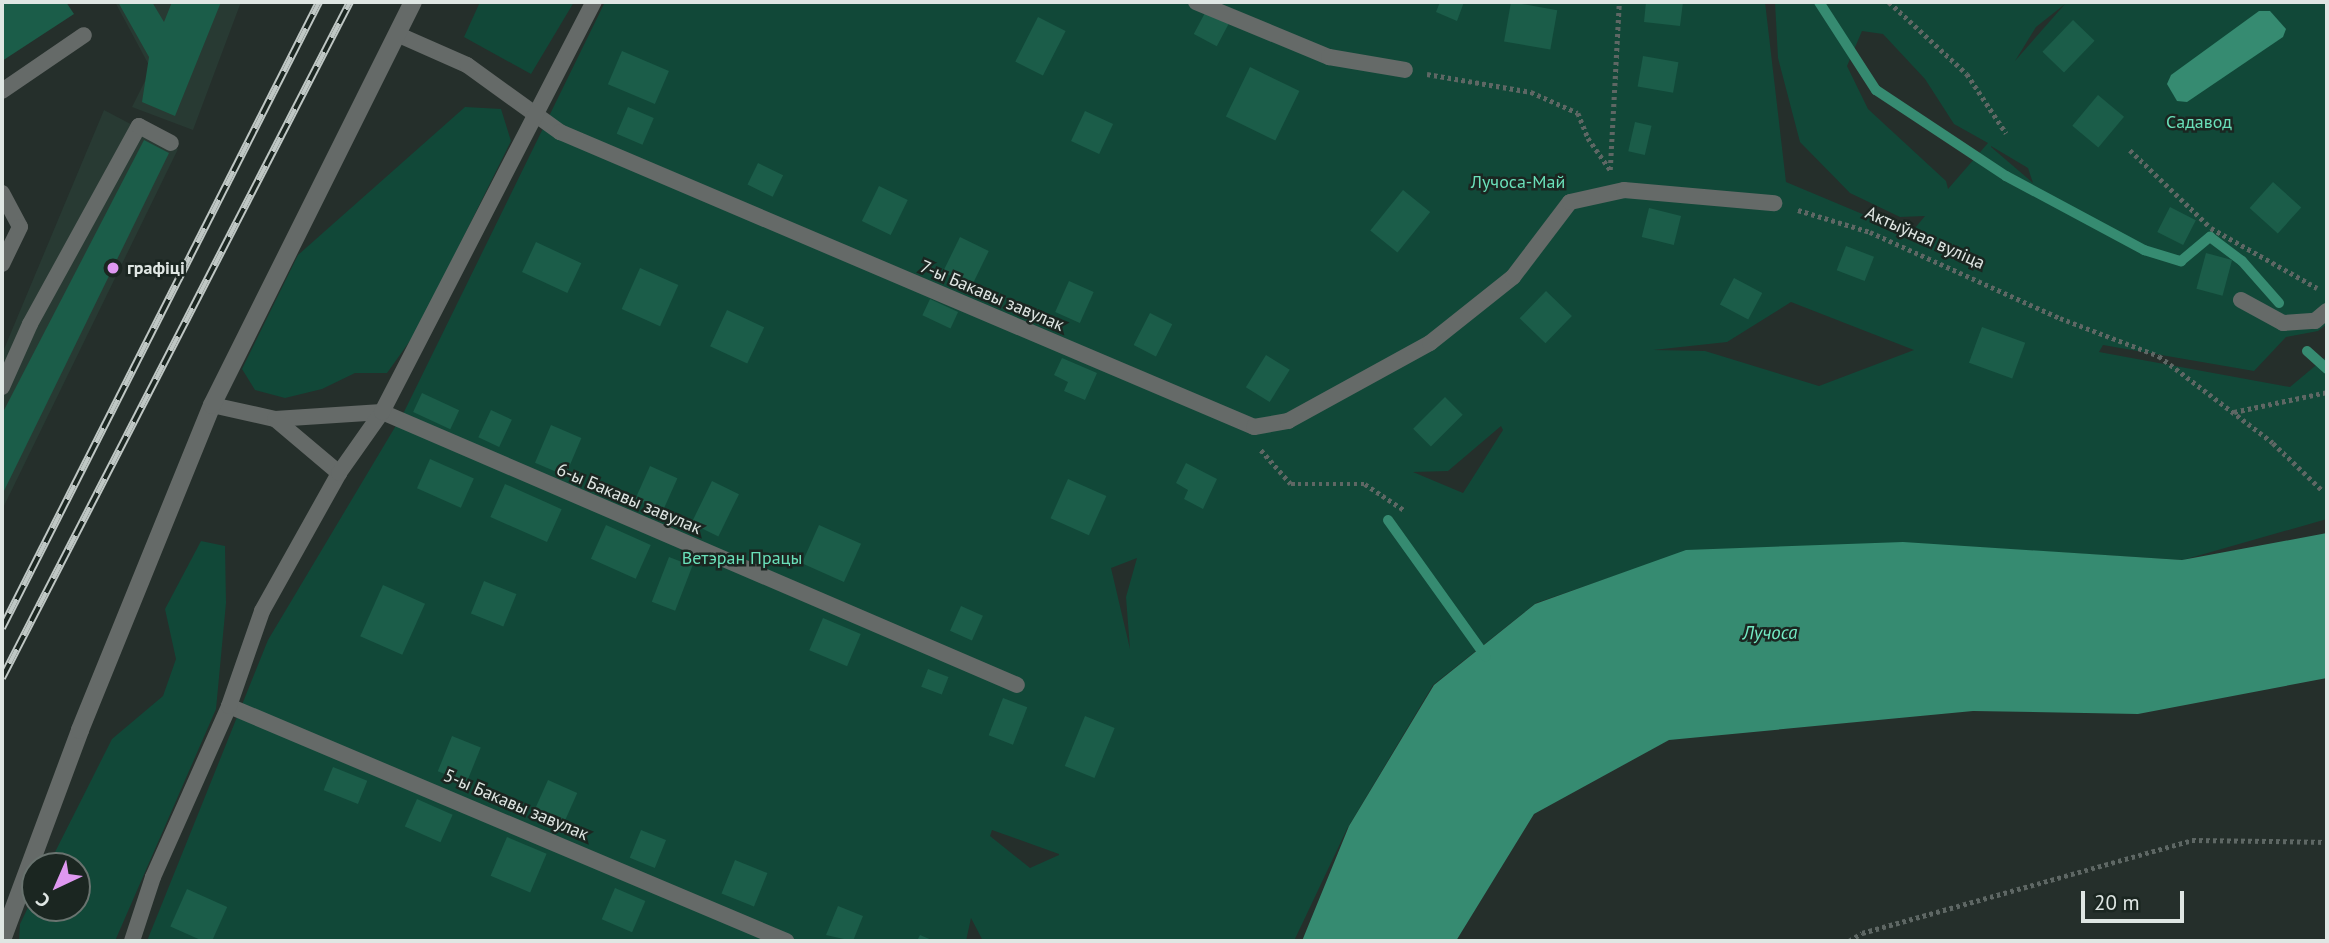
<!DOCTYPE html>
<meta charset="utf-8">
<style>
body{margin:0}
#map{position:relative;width:2329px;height:943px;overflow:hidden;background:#252f2b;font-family:"PT Sans",sans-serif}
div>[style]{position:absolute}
.built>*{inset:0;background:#283a33}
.green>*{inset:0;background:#114838}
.water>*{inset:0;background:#368b71}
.stream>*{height:10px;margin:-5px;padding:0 5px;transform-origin:5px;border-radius:5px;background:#368b71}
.building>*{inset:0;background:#1b5d49;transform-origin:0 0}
.path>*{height:4.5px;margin-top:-2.25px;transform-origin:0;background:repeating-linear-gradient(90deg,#5e6764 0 3.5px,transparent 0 7px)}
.service>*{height:16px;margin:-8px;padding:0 8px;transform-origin:8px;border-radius:8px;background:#656a68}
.minor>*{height:18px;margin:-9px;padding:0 9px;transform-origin:9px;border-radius:9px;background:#656a68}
.rail>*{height:8px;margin-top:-4px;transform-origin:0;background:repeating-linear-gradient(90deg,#1b2621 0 16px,#bfc7c4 0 32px);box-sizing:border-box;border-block:2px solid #bfc7c4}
.dots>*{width:19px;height:19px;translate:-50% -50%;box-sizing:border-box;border:4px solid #1b2621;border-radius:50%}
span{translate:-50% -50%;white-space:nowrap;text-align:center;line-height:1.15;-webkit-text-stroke:5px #1b2621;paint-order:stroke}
.park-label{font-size:18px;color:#6ae1ba}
.street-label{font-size:18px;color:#dfe6e3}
.poi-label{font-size:18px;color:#dfe6e3;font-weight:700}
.left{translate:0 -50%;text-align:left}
.water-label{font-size:19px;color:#74ebc4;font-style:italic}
.frame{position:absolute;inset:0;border:4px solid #dfe6e3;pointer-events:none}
.north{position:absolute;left:21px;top:852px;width:70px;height:70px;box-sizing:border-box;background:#1b2621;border:2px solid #69736f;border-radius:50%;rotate:224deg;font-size:19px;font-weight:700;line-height:28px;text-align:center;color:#dfe6e3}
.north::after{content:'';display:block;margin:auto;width:24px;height:32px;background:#df98f1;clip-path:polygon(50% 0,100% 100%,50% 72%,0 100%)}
.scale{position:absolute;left:2081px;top:891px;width:103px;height:32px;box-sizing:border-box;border:4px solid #dfe6e3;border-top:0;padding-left:9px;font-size:21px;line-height:24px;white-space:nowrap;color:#dfe6e3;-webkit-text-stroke:5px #1b2621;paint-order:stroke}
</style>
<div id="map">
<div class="built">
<div style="clip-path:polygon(115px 2px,241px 2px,193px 130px,132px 107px,151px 69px)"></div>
<div style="clip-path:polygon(104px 110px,178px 149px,2px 510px,2px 354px)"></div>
</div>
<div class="green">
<div style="clip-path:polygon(480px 2px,574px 2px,531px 74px,464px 37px)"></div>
<div style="clip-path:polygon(evenodd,605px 2px,1765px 2px,1786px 182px,1910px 234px,1925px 216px,1900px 217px,1850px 193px,1800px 142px,1778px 58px,1775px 2px,2327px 2px,2327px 324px,2318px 331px,2286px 337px,2254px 371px,2103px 345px,2099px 352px,2290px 387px,2327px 356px,2327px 519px,2183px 560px,1903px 543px,1687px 551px,1536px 603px,1433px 685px,1347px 829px,1294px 941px,983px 941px,971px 918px,966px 941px,147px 941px,268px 640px,404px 412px,605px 2px,2065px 4px,2015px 61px,2036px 27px,2065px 4px,605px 2px,1862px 31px,1883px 34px,1925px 79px,1954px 124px,1988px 143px,1948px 189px,1946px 181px,1868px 109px,1847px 66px,1862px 31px,605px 2px,1991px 146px,2028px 168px,2033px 183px,1991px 147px,1991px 146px,605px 2px,1791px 302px,1914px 350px,1819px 386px,1705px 351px,1653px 350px,1727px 342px,1791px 302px,605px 2px,1501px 426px,1503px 430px,1463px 493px,1413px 472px,1448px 471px,1501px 426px,605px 2px,1137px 558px,1126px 597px,1130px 649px,1111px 568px,1137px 558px,605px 2px,992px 830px,1059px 854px,1059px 855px,1030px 868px,990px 836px,992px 830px)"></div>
<div style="clip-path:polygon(465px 107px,501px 109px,511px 141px,417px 331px,387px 373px,355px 373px,322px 389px,285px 398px,255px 390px,242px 369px,298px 255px)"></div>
<div style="clip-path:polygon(201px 541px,225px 546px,226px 603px,216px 709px,115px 941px,19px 941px,20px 924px,35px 893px,35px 908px,77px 908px,77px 866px,48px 866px,112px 739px,163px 696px,176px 659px,165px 609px)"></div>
</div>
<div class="water">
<div style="clip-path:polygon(2259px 11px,2270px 11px,2286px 29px,2283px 37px,2187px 102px,2177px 101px,2167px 84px,2171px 75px)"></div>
<div style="clip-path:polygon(2327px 533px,2327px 678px,2138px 714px,1973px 711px,1669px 740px,1534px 814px,1456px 941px,1302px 941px,1349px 826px,1434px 685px,1535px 604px,1686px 550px,1903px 542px,2182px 560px)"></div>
</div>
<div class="stream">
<div style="left:1819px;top:2px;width:105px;rotate:57.1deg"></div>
<div style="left:1876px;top:90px;width:156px;rotate:33.5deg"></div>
<div style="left:2006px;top:176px;width:157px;rotate:28.2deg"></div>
<div style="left:2144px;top:250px;width:39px;rotate:17deg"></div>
<div style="left:2181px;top:261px;width:38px;rotate:-40deg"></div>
<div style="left:2210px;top:237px;width:40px;rotate:37deg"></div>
<div style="left:2242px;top:261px;width:56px;rotate:48.6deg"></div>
<div style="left:2307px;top:351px;width:27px;rotate:42deg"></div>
<div style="left:1388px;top:520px;width:168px;rotate:54.4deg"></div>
</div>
<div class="building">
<div style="clip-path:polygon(2px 2px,66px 2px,74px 14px,2px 61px)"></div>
<div style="clip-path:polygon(118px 2px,152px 2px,164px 22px,172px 2px,221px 2px,175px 116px,142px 102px,149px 57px)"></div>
<div style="clip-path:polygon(1440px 2px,1464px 2px,1457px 21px,1436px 12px)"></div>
<div style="left:1511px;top:2px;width:47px;height:40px;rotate:10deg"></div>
<div style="clip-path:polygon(1646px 2px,1683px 2px,1680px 26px,1644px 22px)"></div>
<div style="left:1206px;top:11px;width:26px;height:26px;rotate:28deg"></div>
<div style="left:1038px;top:17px;width:31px;height:50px;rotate:27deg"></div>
<div style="left:2073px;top:20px;width:30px;height:44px;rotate:44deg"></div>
<div style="left:622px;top:51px;width:51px;height:36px;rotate:23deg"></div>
<div style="left:1643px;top:56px;width:36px;height:31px;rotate:10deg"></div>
<div style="left:1250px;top:67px;width:55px;height:55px;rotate:26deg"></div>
<div style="left:2098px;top:95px;width:34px;height:40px;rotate:40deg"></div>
<div style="left:628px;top:107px;width:28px;height:29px;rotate:23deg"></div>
<div style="left:1085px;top:111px;width:31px;height:33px;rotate:25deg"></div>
<div style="left:1635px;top:122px;width:17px;height:30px;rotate:13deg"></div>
<div style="clip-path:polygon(144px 140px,169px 153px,2px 495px,2px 414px)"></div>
<div style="left:758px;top:163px;width:28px;height:24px;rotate:26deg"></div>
<div style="left:2273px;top:182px;width:38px;height:35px;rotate:42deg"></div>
<div style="left:879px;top:186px;width:32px;height:39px;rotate:26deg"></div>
<div style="left:1403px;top:190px;width:35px;height:52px;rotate:39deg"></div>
<div style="left:2170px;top:207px;width:29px;height:28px;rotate:27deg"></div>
<div style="left:1649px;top:208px;width:33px;height:30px;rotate:14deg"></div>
<div style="left:960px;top:237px;width:32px;height:39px;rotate:26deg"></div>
<div style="left:536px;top:242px;width:50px;height:33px;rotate:25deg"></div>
<div style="left:1846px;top:246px;width:30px;height:26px;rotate:21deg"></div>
<div style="left:2206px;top:253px;width:27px;height:37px;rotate:15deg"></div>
<div style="left:640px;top:268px;width:42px;height:45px;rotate:24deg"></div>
<div style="left:1734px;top:278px;width:32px;height:30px;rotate:28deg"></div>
<div style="left:1069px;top:281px;width:27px;height:34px;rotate:24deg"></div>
<div style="left:1546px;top:291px;width:36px;height:38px;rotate:44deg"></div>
<div style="left:930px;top:299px;width:31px;height:18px;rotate:25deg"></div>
<div style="left:727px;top:310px;width:41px;height:40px;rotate:25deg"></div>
<div style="left:1150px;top:313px;width:25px;height:36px;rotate:27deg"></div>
<div style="left:1982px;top:327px;width:46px;height:38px;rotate:20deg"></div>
<div style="left:1266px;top:355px;width:28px;height:38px;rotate:32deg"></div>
<div style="clip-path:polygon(1062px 358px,1097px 373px,1085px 400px,1064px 391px,1068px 382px,1054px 375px)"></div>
<div style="left:422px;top:393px;width:41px;height:21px;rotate:25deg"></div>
<div style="left:1445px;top:397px;width:25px;height:45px;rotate:45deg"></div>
<div style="left:491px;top:410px;width:23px;height:30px;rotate:25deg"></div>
<div style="left:551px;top:425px;width:33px;height:41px;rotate:23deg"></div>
<div style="left:430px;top:459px;width:48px;height:32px;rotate:24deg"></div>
<div style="clip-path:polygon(1186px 463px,1217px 479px,1203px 509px,1184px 499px,1188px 490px,1176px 483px)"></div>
<div style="left:650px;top:466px;width:30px;height:36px;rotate:24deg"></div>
<div style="left:1068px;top:479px;width:42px;height:43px;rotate:24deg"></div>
<div style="left:712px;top:481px;width:30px;height:47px;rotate:26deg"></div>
<div style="left:505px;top:484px;width:62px;height:36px;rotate:24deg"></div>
<div style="left:606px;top:525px;width:49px;height:37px;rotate:24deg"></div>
<div style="left:819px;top:525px;width:46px;height:42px;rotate:24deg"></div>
<div style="left:669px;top:557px;width:25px;height:48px;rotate:21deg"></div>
<div style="left:484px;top:581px;width:35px;height:35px;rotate:22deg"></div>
<div style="left:383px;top:585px;width:46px;height:56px;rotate:24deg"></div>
<div style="left:961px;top:606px;width:24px;height:27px;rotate:24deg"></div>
<div style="left:823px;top:618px;width:41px;height:35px;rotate:23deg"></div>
<div style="left:928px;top:669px;width:22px;height:19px;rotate:21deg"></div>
<div style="left:1003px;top:698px;width:26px;height:40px;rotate:21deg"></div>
<div style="left:1085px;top:716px;width:32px;height:54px;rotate:22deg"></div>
<div style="left:452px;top:736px;width:31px;height:38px;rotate:22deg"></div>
<div style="left:333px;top:767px;width:37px;height:25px;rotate:22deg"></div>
<div style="left:548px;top:780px;width:32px;height:42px;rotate:24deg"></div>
<div style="left:417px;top:799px;width:39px;height:30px;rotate:24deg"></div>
<div style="left:641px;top:830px;width:27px;height:30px;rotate:22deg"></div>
<div style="left:507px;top:837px;width:43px;height:42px;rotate:23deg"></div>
<div style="left:735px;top:860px;width:35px;height:36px;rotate:22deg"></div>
<div style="left:615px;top:888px;width:33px;height:34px;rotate:23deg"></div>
<div style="left:187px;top:889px;width:44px;height:41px;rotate:24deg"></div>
<div style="clip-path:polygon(838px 906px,863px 916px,853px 941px,826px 935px)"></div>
<div style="clip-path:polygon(920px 935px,934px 941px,917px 941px)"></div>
</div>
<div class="path">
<div style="left:1889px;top:2px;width:106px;rotate:42.7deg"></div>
<div style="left:1967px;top:74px;width:71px;rotate:56.5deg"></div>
<div style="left:1427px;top:74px;width:106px;rotate:9.8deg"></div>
<div style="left:1531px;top:92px;width:51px;rotate:24.1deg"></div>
<div style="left:1578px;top:113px;width:27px;rotate:68deg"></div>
<div style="left:1588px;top:138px;width:39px;rotate:55deg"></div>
<div style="left:2130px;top:150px;width:112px;rotate:43.9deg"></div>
<div style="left:2211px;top:228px;width:122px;rotate:29.5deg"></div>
<div style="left:1610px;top:170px;width:168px;rotate:-86.9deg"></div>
<div style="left:1798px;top:210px;width:75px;rotate:17deg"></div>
<div style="left:1870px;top:232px;width:209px;rotate:24.4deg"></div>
<div style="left:2060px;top:318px;width:106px;rotate:21deg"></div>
<div style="left:2159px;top:356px;width:143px;rotate:37.3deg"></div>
<div style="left:2273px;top:443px;width:69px;rotate:43.8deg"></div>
<div style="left:2234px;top:412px;width:95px;rotate:-12.1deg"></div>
<div style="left:1261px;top:450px;width:45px;rotate:48.6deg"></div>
<div style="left:1291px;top:484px;width:74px"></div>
<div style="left:1365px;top:484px;width:47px;rotate:33.7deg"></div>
<div style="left:1849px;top:941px;width:15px;rotate:-32deg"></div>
<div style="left:1862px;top:933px;width:343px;rotate:-15.7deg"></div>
<div style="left:2192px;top:840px;width:135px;rotate:0.8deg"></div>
</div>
<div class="service">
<div style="left:1196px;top:2px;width:144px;rotate:22.5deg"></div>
<div style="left:1329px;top:57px;width:77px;rotate:9.7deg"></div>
<div style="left:399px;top:35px;width:74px;rotate:23.8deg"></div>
<div style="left:467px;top:65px;width:115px;rotate:35.8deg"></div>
<div style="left:560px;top:132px;width:754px;rotate:23.03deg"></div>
<div style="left:1254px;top:427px;width:35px;rotate:-10deg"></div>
<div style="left:1288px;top:421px;width:162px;rotate:-28.8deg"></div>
<div style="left:1430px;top:343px;width:106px;rotate:-38.5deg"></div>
<div style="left:1513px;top:277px;width:94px;rotate:-52.8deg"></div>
<div style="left:1570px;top:202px;width:55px;rotate:-12.5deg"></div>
<div style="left:1624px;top:190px;width:151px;rotate:5deg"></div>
<div style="left:2px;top:91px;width:99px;rotate:-34.3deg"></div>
<div style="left:2px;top:193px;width:38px;rotate:62deg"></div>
<div style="left:20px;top:227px;width:41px;rotate:115.9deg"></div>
<div style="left:2241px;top:300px;width:48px;rotate:28.7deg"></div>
<div style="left:2283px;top:323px;width:32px;rotate:-4deg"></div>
<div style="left:2315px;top:321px;width:16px;rotate:-40deg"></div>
<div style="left:2px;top:387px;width:69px;rotate:-66deg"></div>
<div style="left:30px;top:324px;width:226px;rotate:-61.2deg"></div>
<div style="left:139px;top:126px;width:36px;rotate:28deg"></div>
<div style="left:212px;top:405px;width:65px;rotate:12.5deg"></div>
<div style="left:275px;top:419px;width:107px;rotate:-3.7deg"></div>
<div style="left:382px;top:412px;width:691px;rotate:23.26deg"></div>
<div style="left:275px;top:419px;width:84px;rotate:40.2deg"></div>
<div style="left:229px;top:706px;width:605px;rotate:22.88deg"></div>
<div style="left:132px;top:941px;width:67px;rotate:-71.8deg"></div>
<div style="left:153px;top:877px;width:187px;rotate:-66deg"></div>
<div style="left:229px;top:706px;width:101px;rotate:-70.8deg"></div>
<div style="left:262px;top:611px;width:158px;rotate:-60.8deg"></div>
<div style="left:339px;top:473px;width:75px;rotate:-54.8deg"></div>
<div style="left:382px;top:412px;width:462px;rotate:-62.7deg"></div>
</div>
<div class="minor">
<div style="left:2px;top:940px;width:224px;rotate:-69.6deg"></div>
<div style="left:80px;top:730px;width:351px;rotate:-67.9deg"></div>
<div style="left:212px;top:405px;width:450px;rotate:-63.5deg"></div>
</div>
<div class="rail">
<div style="left:2px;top:628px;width:702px;rotate:-63.14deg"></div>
<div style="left:2px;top:678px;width:760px;rotate:-62.76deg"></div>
</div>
<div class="dots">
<div style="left:113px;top:268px;background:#df98f1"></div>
</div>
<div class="park-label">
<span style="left:2199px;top:122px">Садавод</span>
<span style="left:1518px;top:182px">Лучоса-Май</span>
<span style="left:742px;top:558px">Ветэран Працы</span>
</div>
<div class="street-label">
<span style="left:1925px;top:238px;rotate:24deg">Актыўная вуліца</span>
<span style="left:992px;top:296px;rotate:23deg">7-ы Бакавы завулак</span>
<span style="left:629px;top:499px;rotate:23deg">6-ы Бакавы завулак</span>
<span style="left:516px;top:805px;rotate:23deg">5-ы Бакавы завулак</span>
</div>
<div class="poi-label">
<span class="left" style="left:127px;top:268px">графіці</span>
</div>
<div class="water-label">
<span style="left:1770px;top:633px;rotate:-1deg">Лучоса</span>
</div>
<div class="frame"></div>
<div class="north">С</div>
<div class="scale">20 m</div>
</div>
